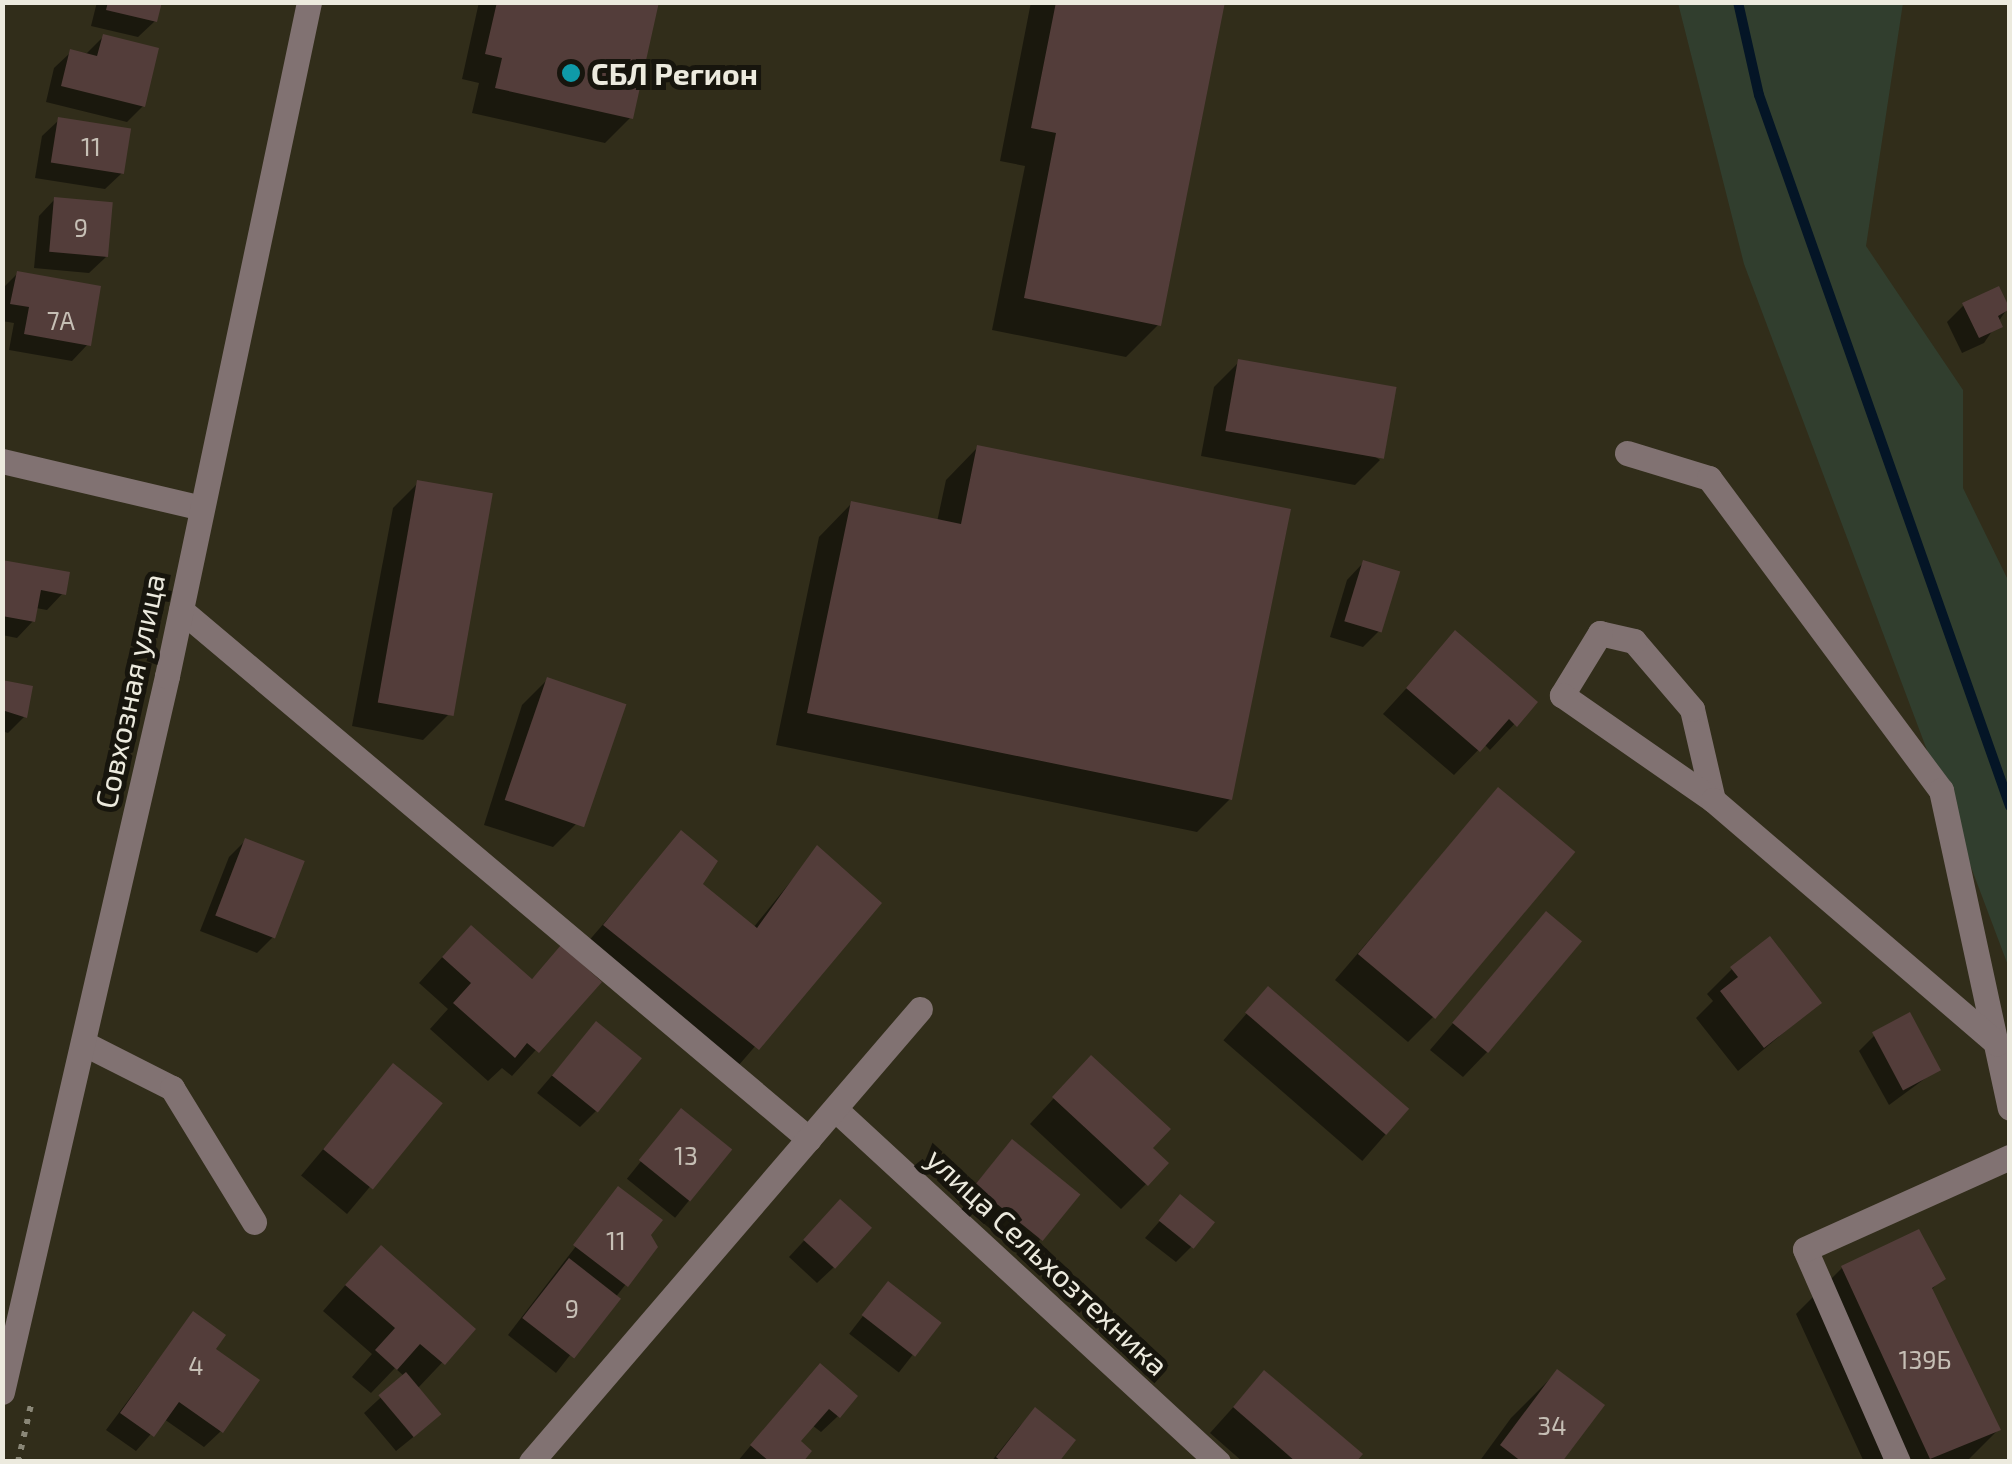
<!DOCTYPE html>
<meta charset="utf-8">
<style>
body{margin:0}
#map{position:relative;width:2012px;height:1464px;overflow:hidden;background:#312d1a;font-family:"Exo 2",sans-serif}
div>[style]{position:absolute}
.green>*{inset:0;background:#313e2e}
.shadow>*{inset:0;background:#0007;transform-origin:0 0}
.stream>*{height:10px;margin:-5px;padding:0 5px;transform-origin:5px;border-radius:5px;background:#041526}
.building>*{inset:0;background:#533d3a;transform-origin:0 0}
.path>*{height:6px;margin-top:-3px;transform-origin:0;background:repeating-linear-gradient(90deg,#8a8777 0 5px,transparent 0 13px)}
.minor>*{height:25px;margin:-12.5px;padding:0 12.5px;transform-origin:12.5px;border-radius:12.5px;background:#817272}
.dots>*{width:28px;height:28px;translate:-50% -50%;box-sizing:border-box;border:5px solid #17150d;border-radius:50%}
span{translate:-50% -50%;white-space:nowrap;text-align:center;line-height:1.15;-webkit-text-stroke:10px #17150d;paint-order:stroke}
.number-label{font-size:25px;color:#c6bfb5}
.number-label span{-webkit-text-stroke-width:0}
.poi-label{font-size:30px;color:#eceade;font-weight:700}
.left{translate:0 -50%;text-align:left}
.street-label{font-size:30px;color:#eceade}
.frame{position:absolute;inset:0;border:5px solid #eceade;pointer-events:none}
</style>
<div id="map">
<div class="green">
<div style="clip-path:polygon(1678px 3px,1903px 3px,1866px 246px,1963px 390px,1963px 488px,2009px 582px,2009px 968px,1744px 264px)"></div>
</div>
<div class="shadow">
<div style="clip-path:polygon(97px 2px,159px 2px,155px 21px,138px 37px,91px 26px)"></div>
<div style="clip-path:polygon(479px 2px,656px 2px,630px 118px,605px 143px,472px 113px,479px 83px,462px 79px)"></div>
<div style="clip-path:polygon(1031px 2px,1222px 2px,1159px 324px,1126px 357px,992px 330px,1025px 166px,1000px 161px)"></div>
<div style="clip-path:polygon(103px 37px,143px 106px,127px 122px,46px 102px,54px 68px,71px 52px,87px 53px)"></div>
<div style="clip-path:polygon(59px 120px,122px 173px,105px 189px,35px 178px,42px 136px)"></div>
<div style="clip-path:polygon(55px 199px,106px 257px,89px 273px,34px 268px,39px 216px)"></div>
<div style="clip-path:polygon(17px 274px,88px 344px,72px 361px,9px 350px,14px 323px,2px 321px,2px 289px)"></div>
<div style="clip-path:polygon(1964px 305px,2007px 309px,1984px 343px,1962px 353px,1947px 322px)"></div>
<div style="clip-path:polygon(1239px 362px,1380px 460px,1355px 485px,1201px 456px,1214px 387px)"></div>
<div style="clip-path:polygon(978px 447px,1230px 799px,1197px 832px,776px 745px,819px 537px,851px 504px,937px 522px,946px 480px)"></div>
<div style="clip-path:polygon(418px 483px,448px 715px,423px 740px,352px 726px,393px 508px)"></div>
<div style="clip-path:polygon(2px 563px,63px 593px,47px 610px,36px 608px,33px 621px,17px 638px,2px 635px)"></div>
<div style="clip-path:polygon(1363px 563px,1380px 630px,1363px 647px,1330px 637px,1347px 580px)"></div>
<div style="clip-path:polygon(1456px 634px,1535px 702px,1490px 750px,1484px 744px,1454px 775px,1383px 714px)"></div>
<div style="clip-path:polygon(547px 680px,578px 822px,553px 847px,484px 825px,522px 705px)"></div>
<div style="clip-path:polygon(2px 683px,24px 717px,8px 733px,2px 731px)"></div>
<div style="clip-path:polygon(1498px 790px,1433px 1017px,1408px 1042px,1335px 980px)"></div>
<div style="clip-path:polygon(681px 834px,700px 884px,753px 928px,817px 849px,879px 903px,732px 1073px,580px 951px)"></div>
<div style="clip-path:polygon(246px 840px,273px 937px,257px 953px,200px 931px,229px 857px)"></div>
<div style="clip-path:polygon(1546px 915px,1487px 1052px,1463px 1077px,1430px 1050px)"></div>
<div style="clip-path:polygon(561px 949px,598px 982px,512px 1076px,502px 1068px,488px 1081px,430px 1029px,448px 1009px,419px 983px,446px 953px,530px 981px)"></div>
<div style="clip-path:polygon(1732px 969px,1819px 1003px,1738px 1071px,1696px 1018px,1713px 1001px,1707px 994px)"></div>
<div style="left:1268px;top:989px;width:184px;height:68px;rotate:41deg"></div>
<div style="clip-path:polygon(596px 1024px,596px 1111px,580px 1127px,537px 1093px)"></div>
<div style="clip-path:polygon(1875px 1035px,1938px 1069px,1889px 1105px,1859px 1051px)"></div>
<div style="left:393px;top:1066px;width:60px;height:143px;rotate:40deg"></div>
<div style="clip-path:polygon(1067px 1084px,1150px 1148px,1146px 1184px,1121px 1209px,1030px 1124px)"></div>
<div style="left:681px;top:1112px;width:62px;height:86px;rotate:39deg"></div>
<div style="clip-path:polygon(1012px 1142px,1040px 1240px,1023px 1256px,959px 1203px)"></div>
<div style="clip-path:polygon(619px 1190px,655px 1247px,556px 1373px,508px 1335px)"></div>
<div style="clip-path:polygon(1180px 1198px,1192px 1246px,1176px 1262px,1145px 1238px)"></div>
<div style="clip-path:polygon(824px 1219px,834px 1267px,817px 1283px,789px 1257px)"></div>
<div style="clip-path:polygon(1842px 1268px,1943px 1278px,1930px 1291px,1998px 1430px,1966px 1462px,1864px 1462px,1796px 1314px)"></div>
<div style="clip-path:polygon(356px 1273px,473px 1330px,417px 1389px,422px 1430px,396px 1451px,364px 1413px,404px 1376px,395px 1368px,371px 1393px,352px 1377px,372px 1354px,323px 1311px)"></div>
<div style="left:888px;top:1284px;width:63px;height:63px;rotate:38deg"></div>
<div style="clip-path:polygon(193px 1314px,213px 1350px,221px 1431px,204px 1447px,164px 1419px,136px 1451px,106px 1430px)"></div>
<div style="clip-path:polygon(1557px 1372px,1559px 1462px,1479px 1462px,1511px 1418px)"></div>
<div style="clip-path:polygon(1264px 1373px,1353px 1462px,1243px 1462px,1210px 1433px)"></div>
<div style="clip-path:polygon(803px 1383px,838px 1416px,821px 1432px,812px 1425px,798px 1441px,799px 1462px,737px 1462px)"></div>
<div style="clip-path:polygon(1035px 1410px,1056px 1462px,991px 1462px,1019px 1427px)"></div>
</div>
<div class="stream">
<div style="left:1738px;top:2px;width:95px;rotate:77.3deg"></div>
<div style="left:1759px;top:95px;width:754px;rotate:70.56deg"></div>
</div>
<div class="building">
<div style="clip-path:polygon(108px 2px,162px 2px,157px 22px,106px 10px)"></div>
<div style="clip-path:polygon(497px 2px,659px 2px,633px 119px,495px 88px,502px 58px,485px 54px)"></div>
<div style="clip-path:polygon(1056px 2px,1225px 2px,1161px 326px,1024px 298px,1056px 133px,1031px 128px)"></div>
<div style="clip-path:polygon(103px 34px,159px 48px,145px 107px,61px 86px,70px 49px,97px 56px)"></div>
<div style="left:58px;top:117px;width:74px;height:46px;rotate:9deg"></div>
<div style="left:54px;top:197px;width:59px;height:55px;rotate:5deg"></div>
<div style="clip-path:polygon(17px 271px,101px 286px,91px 346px,24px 334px,29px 307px,10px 304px)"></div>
<div style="clip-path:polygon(1999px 286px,2010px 309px,1998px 316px,2003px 327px,1979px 338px,1962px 303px)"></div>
<div style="left:1238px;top:359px;width:161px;height:73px;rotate:10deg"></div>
<div style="clip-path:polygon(977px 445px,1291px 509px,1232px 800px,807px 713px,851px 501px,961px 524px)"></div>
<div style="left:417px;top:480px;width:77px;height:226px;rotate:10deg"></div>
<div style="clip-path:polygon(2px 560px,70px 572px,66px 595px,41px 590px,35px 622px,2px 616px)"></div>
<div style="left:1363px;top:560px;width:39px;height:64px;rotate:17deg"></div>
<div style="clip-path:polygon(1455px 630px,1538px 702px,1517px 727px,1509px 719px,1480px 752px,1406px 688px)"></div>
<div style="left:547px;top:677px;width:84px;height:130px;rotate:19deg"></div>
<div style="clip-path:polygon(2px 680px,33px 686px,27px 718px,5px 711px,2px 718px)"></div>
<div style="left:1498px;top:787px;width:101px;height:218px;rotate:40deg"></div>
<div style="clip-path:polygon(681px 830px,718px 861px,703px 884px,757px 928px,817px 845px,882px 903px,759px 1050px,603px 925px)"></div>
<div style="left:245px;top:838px;width:64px;height:83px;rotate:21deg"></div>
<div style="left:1546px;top:911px;width:47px;height:146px;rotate:40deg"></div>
<div style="clip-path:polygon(471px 925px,532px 979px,561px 945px,602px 982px,539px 1053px,527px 1043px,515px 1058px,453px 1003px,471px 983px,442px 957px)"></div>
<div style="clip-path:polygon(1770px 936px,1822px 1003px,1764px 1048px,1720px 991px,1738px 977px,1730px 967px)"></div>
<div style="left:1268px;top:986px;width:187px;height:35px;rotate:41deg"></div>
<div style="left:1910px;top:1012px;width:66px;height:43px;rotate:62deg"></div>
<div style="left:596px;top:1021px;width:59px;height:70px;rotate:39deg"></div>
<div style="clip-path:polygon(1091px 1055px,1171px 1129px,1153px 1148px,1169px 1163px,1148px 1186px,1052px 1097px)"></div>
<div style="left:393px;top:1063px;width:64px;height:111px;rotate:39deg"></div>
<div style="left:681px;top:1108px;width:66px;height:67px;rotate:39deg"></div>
<div style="left:1012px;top:1139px;width:88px;height:60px;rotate:39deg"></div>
<div style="clip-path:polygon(618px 1186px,663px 1220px,651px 1235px,658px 1247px,628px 1287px,573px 1245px)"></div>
<div style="left:1180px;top:1194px;width:45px;height:34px;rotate:39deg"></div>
<div style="left:840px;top:1199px;width:43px;height:55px;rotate:42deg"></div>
<div style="clip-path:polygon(1919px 1229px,1946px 1279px,1932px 1288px,2001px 1430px,1930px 1459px,1841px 1266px)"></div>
<div style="clip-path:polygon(381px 1245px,476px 1329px,445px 1365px,420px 1344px,397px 1370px,375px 1350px,395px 1328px,345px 1285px)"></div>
<div style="left:569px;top:1258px;width:66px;height:76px;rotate:38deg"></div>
<div style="left:888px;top:1281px;width:68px;height:43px;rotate:38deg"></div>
<div style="clip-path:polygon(193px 1311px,226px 1335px,216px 1349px,260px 1380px,223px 1433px,179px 1402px,154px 1437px,120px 1413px)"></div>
<div style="clip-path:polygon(820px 1363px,858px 1396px,840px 1418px,829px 1409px,801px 1441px,812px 1451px,803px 1462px,770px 1462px,750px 1445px)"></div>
<div style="clip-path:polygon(1557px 1369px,1605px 1405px,1562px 1462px,1522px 1462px,1500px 1445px)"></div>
<div style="clip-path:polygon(1264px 1370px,1363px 1454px,1356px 1462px,1296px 1462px,1233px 1407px)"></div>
<div style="left:406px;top:1372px;width:55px;height:36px;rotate:50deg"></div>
<div style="clip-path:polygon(1035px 1407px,1076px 1440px,1059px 1462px,1002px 1462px,996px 1457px)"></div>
</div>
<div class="path">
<div style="left:18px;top:1462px;width:58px;rotate:-77.2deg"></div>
</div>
<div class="minor">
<div style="left:1627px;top:453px;width:86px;rotate:17deg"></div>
<div style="left:1709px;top:478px;width:389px;rotate:53.4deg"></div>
<div style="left:1941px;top:790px;width:325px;rotate:77.8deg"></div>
<div style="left:2px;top:461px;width:205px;rotate:13.2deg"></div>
<div style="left:181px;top:610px;width:821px;rotate:40.11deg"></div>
<div style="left:1713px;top:800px;width:93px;rotate:-103deg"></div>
<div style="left:1692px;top:709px;width:89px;rotate:-130.5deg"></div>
<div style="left:1634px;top:641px;width:35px;rotate:-167deg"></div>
<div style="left:1600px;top:633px;width:73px;rotate:121.5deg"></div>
<div style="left:1562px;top:695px;width:184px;rotate:34.8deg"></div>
<div style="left:1713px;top:800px;width:374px;rotate:40.6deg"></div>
<div style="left:83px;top:1043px;width:100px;rotate:26.8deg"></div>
<div style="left:172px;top:1088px;width:157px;rotate:58.5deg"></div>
<div style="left:835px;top:1109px;width:521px;rotate:42.67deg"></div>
<div style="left:2px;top:1392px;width:735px;rotate:-77.02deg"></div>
<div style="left:167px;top:676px;width:689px;rotate:-78.1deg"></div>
<div style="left:531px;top:1462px;width:597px;rotate:-49.35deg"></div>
<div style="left:1898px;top:1462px;width:232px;rotate:-113.6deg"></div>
<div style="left:1805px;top:1249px;width:225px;rotate:-24.2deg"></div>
</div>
<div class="dots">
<div style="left:571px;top:73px;background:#0f9aa8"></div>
</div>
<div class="number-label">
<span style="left:91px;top:146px">11</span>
<span style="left:81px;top:227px">9</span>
<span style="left:61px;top:320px">7А</span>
<span style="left:686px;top:1155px">13</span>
<span style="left:616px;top:1240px">11</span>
<span style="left:572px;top:1308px">9</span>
<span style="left:1925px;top:1359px">139Б</span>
<span style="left:196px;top:1365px">4</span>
<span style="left:1552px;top:1425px">34</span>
</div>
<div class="poi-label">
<span class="left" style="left:591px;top:73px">СБЛ Регион</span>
</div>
<div class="street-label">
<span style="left:129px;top:691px;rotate:-78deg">Совхозная улица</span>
<span style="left:1048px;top:1261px;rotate:43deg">улица Сельхозтехника</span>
</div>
<div class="frame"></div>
</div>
